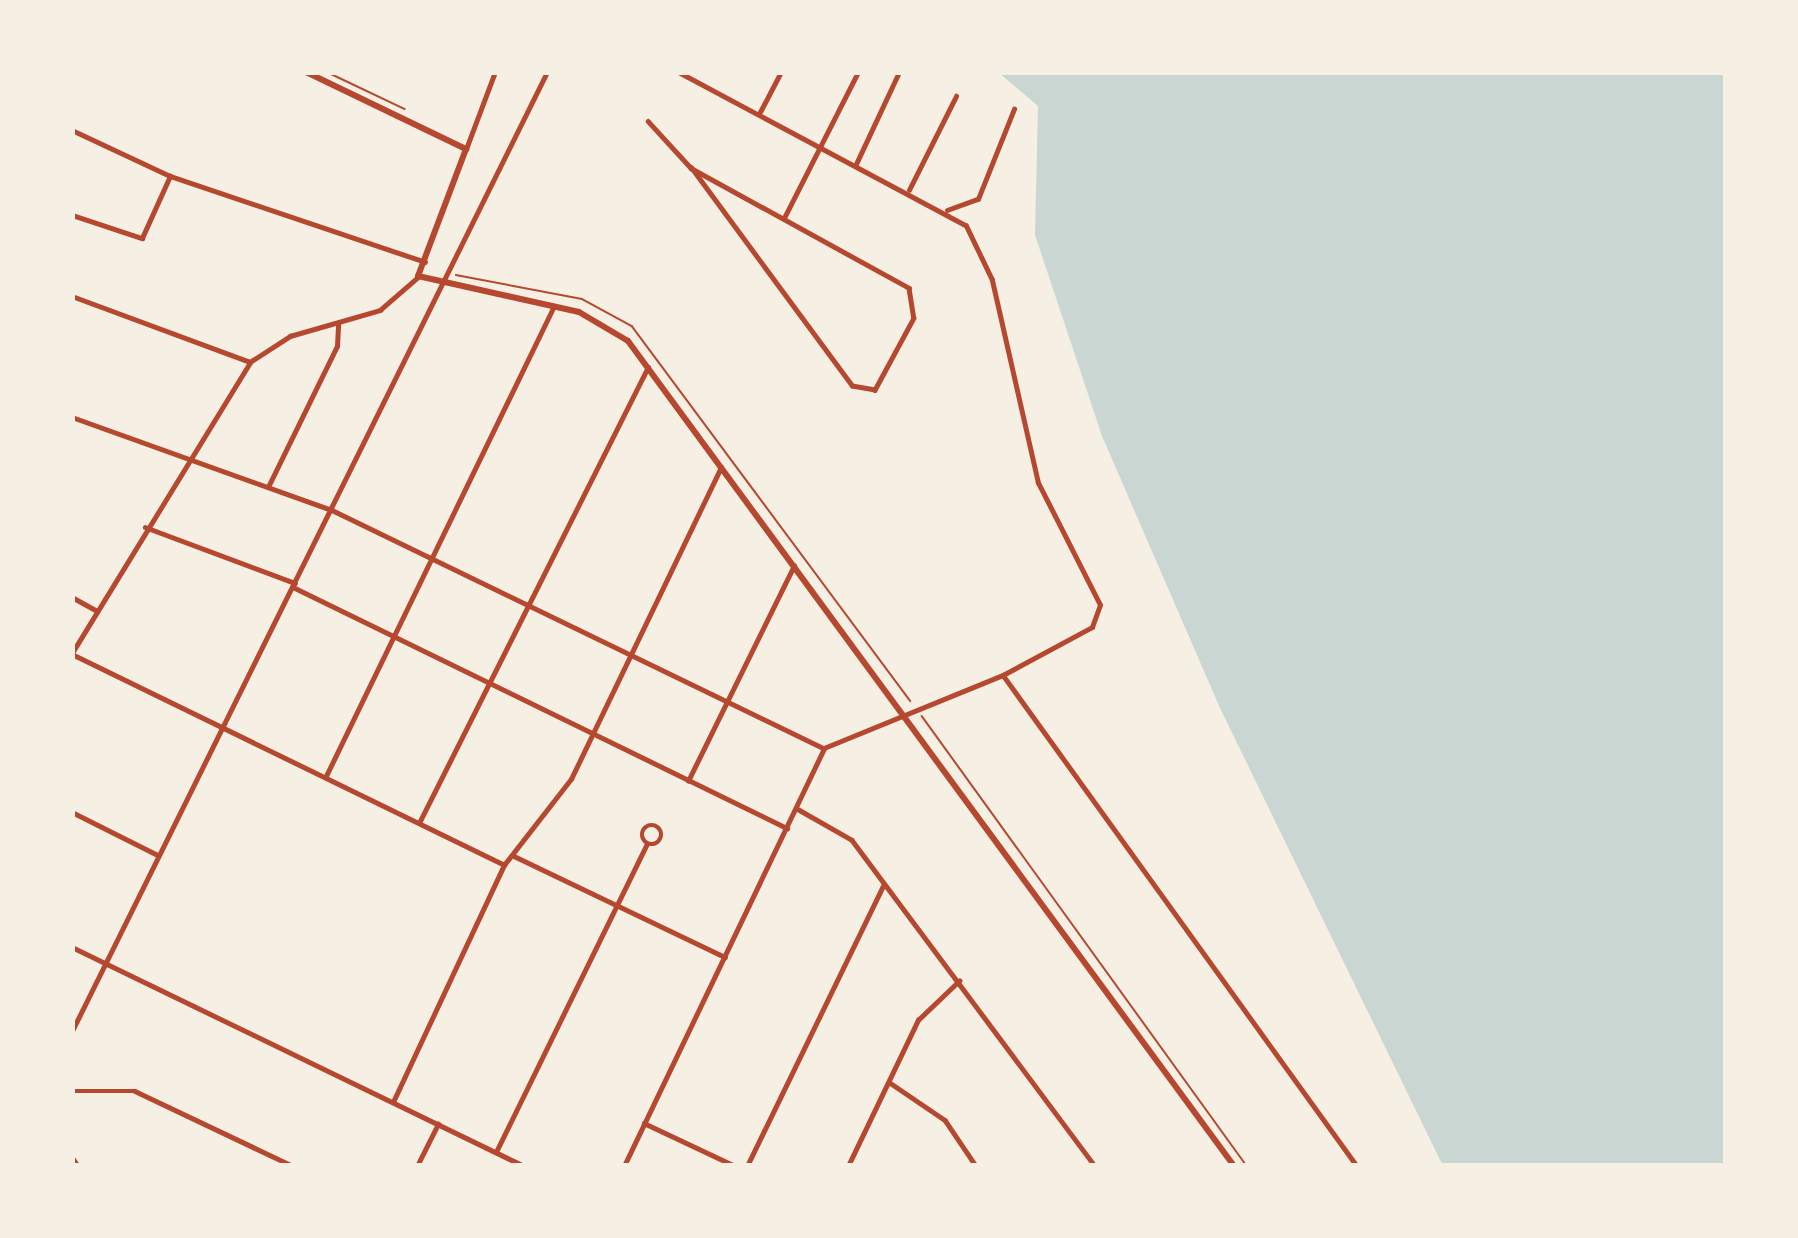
<!DOCTYPE html>
<style>
body{margin:0}
#map{position:relative;width:1798px;height:1238px;overflow:hidden;background:#f6efe4;font-family:"IBM Plex Serif",serif}
div>[style]{position:absolute}
.water>*{inset:0;background:#c9d6d2}
.path>*{height:1.5px;margin:-0.75px;padding:0 0.75px;transform-origin:0.75px;border-radius:0.75px;background:#b5482f}
.minor>*{height:4.5px;margin:-2.25px;padding:0 2.25px;transform-origin:2.25px;border-radius:2.25px;background:#b5482f}
.minor>.ring{margin:-2.25px;padding:0;box-sizing:content-box;background:none;border:4.5px solid #b5482f;border-radius:50%}
.tertiary>*{height:4.5px;margin:-2.25px;padding:0 2.25px;transform-origin:2.25px;border-radius:2.25px;background:#b5482f}
.primary>*{height:6px;margin:-3px;padding:0 3px;transform-origin:3px;border-radius:3px;background:#b5482f}
span{translate:-50% -50%;white-space:nowrap;text-align:center;line-height:1.15;-webkit-text-stroke:12px #f6efe4;paint-order:stroke}
.frame{position:absolute;inset:0;border:75px solid #f6efe4;pointer-events:none}
</style>
<div id="map">
<div class="water">
<div style="clip-path:polygon(998px 72px,1726px 72px,1726px 1166px,1443px 1166px,1220px 708px,1102px 436px,1035px 235px,1038px 106px)"></div>
</div>
<div class="path">
<div style="left:327px;top:72px;width:86px;rotate:25.4deg"></div>
<div style="left:456px;top:275px;width:128px;rotate:10.8deg"></div>
<div style="left:582px;top:299px;width:57px;rotate:28.4deg"></div>
<div style="left:632px;top:326px;width:467px;rotate:53.4deg"></div>
<div style="left:922px;top:716px;width:555px;rotate:54.16deg"></div>
</div>
<div class="minor">
<div style="left:759px;top:114px;width:47px;rotate:-62.4deg"></div>
<div style="left:648px;top:121px;width:64px;rotate:47.5deg"></div>
<div style="left:691px;top:168px;width:249px;rotate:28.8deg"></div>
<div style="left:909px;top:288px;width:30px;rotate:81deg"></div>
<div style="left:914px;top:318px;width:82px;rotate:118.4deg"></div>
<div style="left:875px;top:390px;width:23px;rotate:-170deg"></div>
<div style="left:852px;top:386px;width:271px;rotate:-126.4deg"></div>
<div style="left:72px;top:130px;width:108px;rotate:25.1deg"></div>
<div style="left:170px;top:176px;width:269px;rotate:18.6deg"></div>
<div style="left:856px;top:164px;width:102px;rotate:-64.9deg"></div>
<div style="left:909px;top:190px;width:105px;rotate:-63.4deg"></div>
<div style="left:947px;top:210px;width:33px;rotate:-20deg"></div>
<div style="left:978px;top:199px;width:97px;rotate:-68.2deg"></div>
<div style="left:72px;top:215px;width:74px;rotate:18.2deg"></div>
<div style="left:142px;top:238px;width:68px;rotate:-65.7deg"></div>
<div style="left:784px;top:218px;width:164px;rotate:-63.1deg"></div>
<div style="left:72px;top:296px;width:190px;rotate:20.3deg"></div>
<div style="left:72px;top:417px;width:276px;rotate:19.7deg"></div>
<div style="left:332px;top:510px;width:546px;rotate:25.86deg"></div>
<div style="left:268px;top:487px;width:157px;rotate:-63.9deg"></div>
<div style="left:337px;top:346px;width:22px;rotate:-87deg"></div>
<div style="left:145px;top:527px;width:160px;rotate:20.5deg"></div>
<div style="left:293px;top:587px;width:550px;rotate:26.01deg"></div>
<div style="left:72px;top:597px;width:29px;rotate:29deg"></div>
<div style="left:72px;top:654px;width:481px;rotate:26deg"></div>
<div style="left:1003px;top:675px;width:605px;rotate:54.21deg"></div>
<div style="left:326px;top:776px;width:522px;rotate:-64.12deg"></div>
<div style="left:688px;top:781px;width:240px;rotate:-63.8deg"></div>
<div style="left:796px;top:808px;width:64px;rotate:29.7deg"></div>
<div style="left:852px;top:840px;width:407px;rotate:53.3deg"></div>
<div style="left:72px;top:812px;width:96px;rotate:26.6deg"></div>
<div style="left:419px;top:823px;width:510px;rotate:-63.33deg"></div>
<div class="ring" style="left:642px;top:825px;width:15.5px;height:15.5px"></div>
<div style="left:514px;top:856px;width:234px;rotate:25.6deg"></div>
<div style="left:72px;top:947px;width:502px;rotate:25.85deg"></div>
<div style="left:72px;top:1031px;width:1070px;rotate:-63.65deg"></div>
<div style="left:889px;top:1082px;width:68px;rotate:34.2deg"></div>
<div style="left:945px;top:1120px;width:55px;rotate:56deg"></div>
<div style="left:72px;top:1091px;width:63px"></div>
<div style="left:135px;top:1091px;width:175px;rotate:25.4deg"></div>
<div style="left:393px;top:1102px;width:262px;rotate:-64.9deg"></div>
<div style="left:504px;top:865px;width:109px;rotate:-52.1deg"></div>
<div style="left:571px;top:779px;width:346px;rotate:-64.3deg"></div>
<div style="left:644px;top:1123px;width:101px;rotate:25.3deg"></div>
<div style="left:496px;top:1152px;width:343px;rotate:-63.9deg"></div>
<div style="left:72px;top:1157px;width:11px;rotate:56deg"></div>
<div style="left:417px;top:1166px;width:47px;rotate:-63.4deg"></div>
<div style="left:624px;top:1166px;width:463px;rotate:-64.4deg"></div>
<div style="left:824px;top:748px;width:193px;rotate:-22.2deg"></div>
<div style="left:1003px;top:675px;width:101px;rotate:-28.3deg"></div>
<div style="left:1092px;top:627px;width:23px;rotate:-70deg"></div>
<div style="left:1100px;top:605px;width:137px;rotate:-116.9deg"></div>
<div style="left:1038px;top:483px;width:208px;rotate:-102.8deg"></div>
<div style="left:992px;top:280px;width:60px;rotate:-115.7deg"></div>
<div style="left:966px;top:226px;width:327px;rotate:-151.9deg"></div>
<div style="left:747px;top:1166px;width:311px;rotate:-64.1deg"></div>
<div style="left:848px;top:1166px;width:162px;rotate:-64.4deg"></div>
<div style="left:918px;top:1020px;width:57px;rotate:-43.6deg"></div>
</div>
<div class="tertiary">
<div style="left:466px;top:149px;width:82px;rotate:-69.4deg"></div>
<div style="left:72px;top:653px;width:341px;rotate:-58.5deg"></div>
<div style="left:250px;top:362px;width:48px;rotate:-33deg"></div>
<div style="left:290px;top:336px;width:94px;rotate:-16.1deg"></div>
<div style="left:380px;top:310px;width:50px;rotate:-41deg"></div>
</div>
<div class="primary">
<div style="left:306px;top:72px;width:178px;rotate:25.7deg"></div>
<div style="left:466px;top:149px;width:136px;rotate:110.7deg"></div>
<div style="left:418px;top:276px;width:165px;rotate:12.6deg"></div>
<div style="left:579px;top:312px;width:57px;rotate:30.6deg"></div>
<div style="left:628px;top:341px;width:1024px;rotate:53.7deg"></div>
</div>
<div class="frame"></div>
</div>
